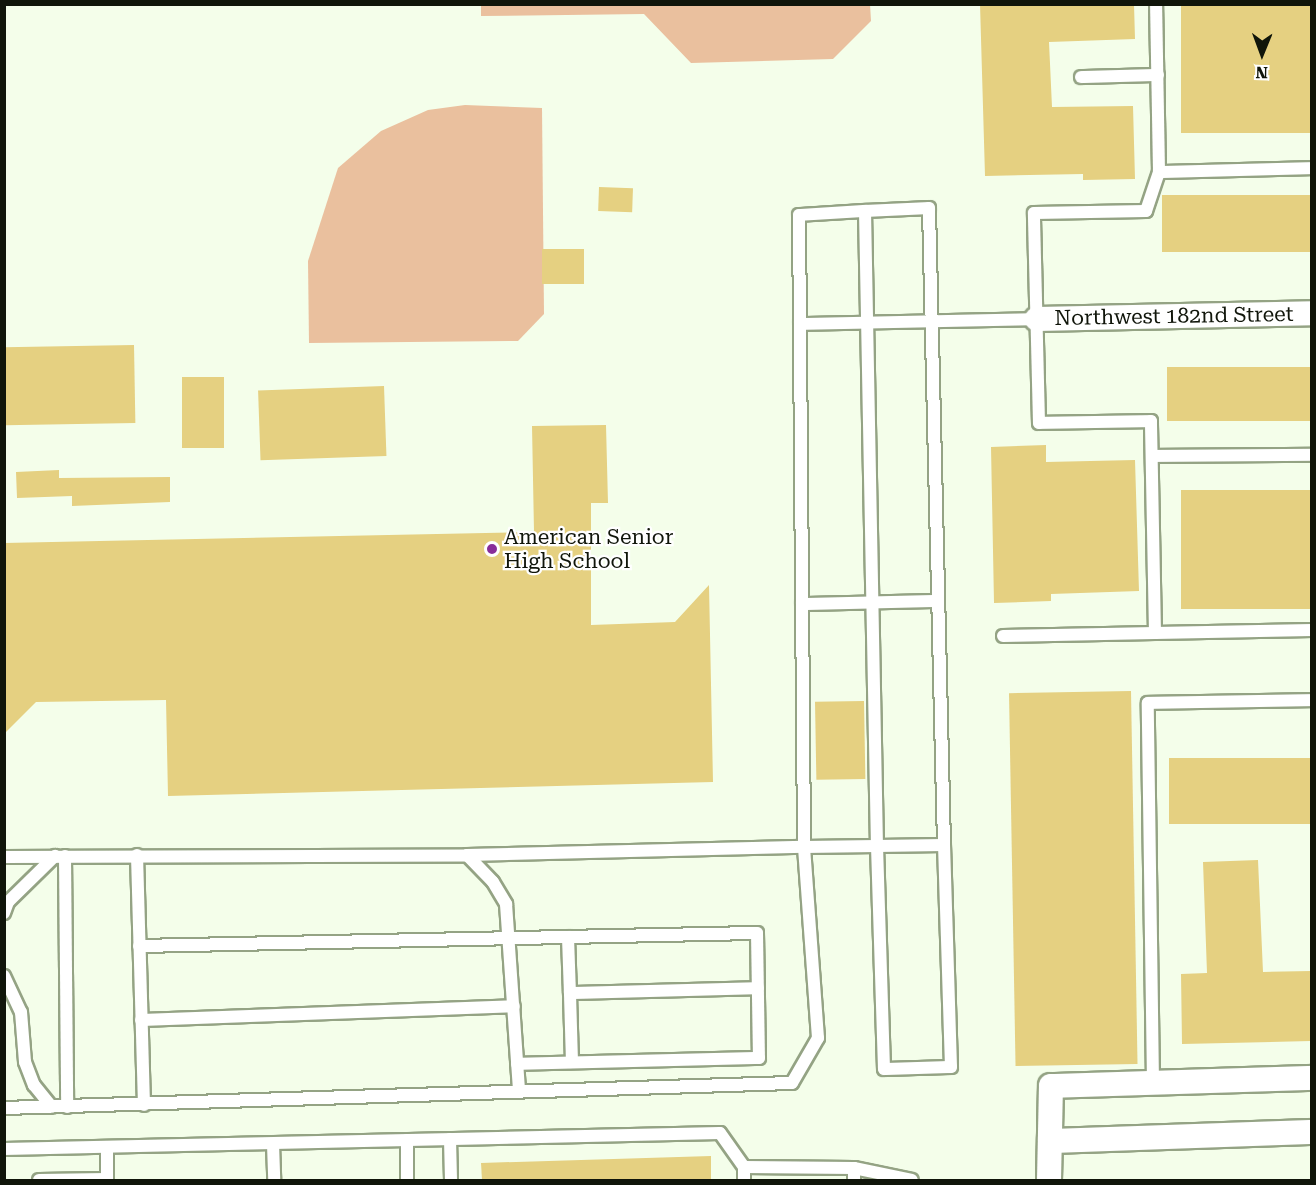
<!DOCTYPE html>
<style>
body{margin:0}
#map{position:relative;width:1316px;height:1185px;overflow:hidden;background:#f4feea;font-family:"Roboto Serif",serif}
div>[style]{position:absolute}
.green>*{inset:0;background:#eac09e}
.building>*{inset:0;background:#e5d081;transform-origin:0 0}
.roads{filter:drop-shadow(2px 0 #94a384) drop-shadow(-2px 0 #94a384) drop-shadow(0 2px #94a384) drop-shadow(0 -2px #94a384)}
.lane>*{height:12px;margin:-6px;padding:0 6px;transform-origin:6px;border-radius:6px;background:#fff}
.street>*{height:24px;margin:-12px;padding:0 12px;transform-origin:12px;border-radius:12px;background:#fff}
.dots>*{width:16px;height:16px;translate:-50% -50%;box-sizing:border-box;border:3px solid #fff;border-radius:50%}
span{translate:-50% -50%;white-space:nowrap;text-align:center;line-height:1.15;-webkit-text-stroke:4.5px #fff;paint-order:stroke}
.street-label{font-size:21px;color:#10150a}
.poi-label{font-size:21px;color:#10150a}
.left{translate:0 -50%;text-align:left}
.frame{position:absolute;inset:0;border:6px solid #10150a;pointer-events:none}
.north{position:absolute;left:1232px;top:24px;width:60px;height:60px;-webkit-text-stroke:4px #fff;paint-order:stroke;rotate:181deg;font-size:16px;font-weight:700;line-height:24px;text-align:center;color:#10150a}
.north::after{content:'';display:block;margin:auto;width:21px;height:27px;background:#10150a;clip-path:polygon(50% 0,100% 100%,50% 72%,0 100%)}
</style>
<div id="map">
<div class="green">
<div style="clip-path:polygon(870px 4px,871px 21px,833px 59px,691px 63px,644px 14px,481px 16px,481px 4px)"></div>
<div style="clip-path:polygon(465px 105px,542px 108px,544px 314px,518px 341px,309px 343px,308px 261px,338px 168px,381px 131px,428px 110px)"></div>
</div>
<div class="building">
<div style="clip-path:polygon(980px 4px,1134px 4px,1135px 39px,1049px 42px,1052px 107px,1133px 106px,1135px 179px,1083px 180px,1083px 174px,985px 176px)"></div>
<div style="left:1181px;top:4px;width:130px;height:129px"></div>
<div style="left:599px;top:187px;width:34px;height:24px;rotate:2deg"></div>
<div style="left:1311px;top:195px;width:57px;height:149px;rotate:90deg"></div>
<div style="left:542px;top:249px;width:42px;height:35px"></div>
<div style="left:134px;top:345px;width:78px;height:130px;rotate:89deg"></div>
<div style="left:1311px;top:367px;width:54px;height:144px;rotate:90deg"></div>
<div style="left:182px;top:377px;width:42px;height:71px"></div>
<div style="left:384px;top:386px;width:70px;height:126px;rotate:88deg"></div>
<div style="clip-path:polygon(606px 425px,608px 503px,591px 503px,591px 625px,675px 622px,709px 585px,713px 782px,168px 796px,166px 700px,36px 702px,4px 734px,4px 543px,534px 532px,532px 426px)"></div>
<div style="clip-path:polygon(1046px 445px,1046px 462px,1135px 460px,1139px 591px,1051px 594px,1051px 601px,994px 603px,991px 447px)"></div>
<div style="clip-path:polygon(59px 470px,59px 478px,170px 477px,170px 502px,72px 506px,72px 496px,17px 498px,16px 472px)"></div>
<div style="left:1311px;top:490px;width:119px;height:130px;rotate:90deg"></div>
<div style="left:1131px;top:691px;width:373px;height:122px;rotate:89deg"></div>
<div style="left:864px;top:701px;width:78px;height:49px;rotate:89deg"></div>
<div style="left:1311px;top:758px;width:66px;height:142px;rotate:90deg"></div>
<div style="clip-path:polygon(1258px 860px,1263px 972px,1311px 971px,1311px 1041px,1182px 1044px,1181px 974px,1207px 973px,1203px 862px)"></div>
<div style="clip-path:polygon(711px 1156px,711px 1180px,482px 1180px,481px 1163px)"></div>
</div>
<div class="roads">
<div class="lane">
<div style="left:1081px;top:77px;width:77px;rotate:-1.5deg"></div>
<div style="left:1159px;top:172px;width:151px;rotate:-1.5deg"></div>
<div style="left:800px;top:324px;width:237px;rotate:-1.2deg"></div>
<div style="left:1152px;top:456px;width:160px;rotate:-0.4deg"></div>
<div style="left:802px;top:604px;width:136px;rotate:-1.3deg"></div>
<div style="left:1155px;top:633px;width:157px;rotate:-1.1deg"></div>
<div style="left:1003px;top:636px;width:152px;rotate:-1.1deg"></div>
<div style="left:1155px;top:633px;width:212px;rotate:-91.1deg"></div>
<div style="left:1151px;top:421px;width:112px;rotate:179deg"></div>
<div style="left:1039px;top:423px;width:210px;rotate:-91.4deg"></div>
<div style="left:1034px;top:213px;width:112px;rotate:-1deg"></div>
<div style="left:1146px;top:211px;width:41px;rotate:-71.6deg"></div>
<div style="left:1159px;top:172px;width:168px;rotate:-91deg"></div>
<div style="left:137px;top:855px;width:250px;rotate:88.4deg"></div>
<div style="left:467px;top:855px;width:37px;rotate:46deg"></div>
<div style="left:493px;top:882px;width:26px;rotate:59deg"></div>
<div style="left:506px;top:904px;width:188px;rotate:86deg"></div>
<div style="left:65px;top:856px;width:251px;rotate:89.5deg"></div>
<div style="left:4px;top:857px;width:463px;rotate:-0.2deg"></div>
<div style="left:467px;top:855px;width:337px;rotate:-1.4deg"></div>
<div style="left:804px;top:847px;width:73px;rotate:-0.8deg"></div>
<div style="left:877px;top:846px;width:67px;rotate:-0.9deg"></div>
<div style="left:944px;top:845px;width:637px;rotate:-91.35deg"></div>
<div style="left:929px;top:208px;width:64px;rotate:177.3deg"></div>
<div style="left:865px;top:211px;width:635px;rotate:88.92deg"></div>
<div style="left:877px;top:846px;width:223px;rotate:88.2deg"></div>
<div style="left:884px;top:1069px;width:67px;rotate:-1.7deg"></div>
<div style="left:951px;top:1067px;width:222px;rotate:-91.8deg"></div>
<div style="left:4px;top:913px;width:12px;rotate:-70deg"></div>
<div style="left:8px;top:902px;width:66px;rotate:-44.4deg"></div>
<div style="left:568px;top:937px;width:56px;rotate:88deg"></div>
<div style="left:139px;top:946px;width:618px;rotate:-1.21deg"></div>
<div style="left:757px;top:933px;width:125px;rotate:89.1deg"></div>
<div style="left:759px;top:1058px;width:242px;rotate:178.6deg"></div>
<div style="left:4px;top:976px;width:40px;rotate:65deg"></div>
<div style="left:21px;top:1012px;width:50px;rotate:85.4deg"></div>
<div style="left:25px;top:1062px;width:25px;rotate:69deg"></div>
<div style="left:34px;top:1085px;width:28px;rotate:51deg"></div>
<div style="left:141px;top:1020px;width:373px;rotate:-2.1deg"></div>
<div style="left:572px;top:1062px;width:69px;rotate:-91.7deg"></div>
<div style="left:570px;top:993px;width:188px;rotate:-1.5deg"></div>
<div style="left:1153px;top:1083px;width:380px;rotate:-90.8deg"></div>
<div style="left:1148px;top:703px;width:164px;rotate:-1deg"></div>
<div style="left:4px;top:1108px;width:788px;rotate:-1.82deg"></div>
<div style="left:792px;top:1083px;width:52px;rotate:-60deg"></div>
<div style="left:818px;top:1038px;width:192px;rotate:-94.2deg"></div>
<div style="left:804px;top:847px;width:632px;rotate:-90.45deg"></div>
<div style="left:799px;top:215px;width:66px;rotate:-3.5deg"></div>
<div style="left:450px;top:1139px;width:41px;rotate:88.6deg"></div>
<div style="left:407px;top:1140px;width:40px;rotate:90deg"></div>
<div style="left:273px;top:1144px;width:36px;rotate:88deg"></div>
<div style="left:107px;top:1147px;width:33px;rotate:90deg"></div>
<div style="left:4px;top:1149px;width:716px;rotate:-1.28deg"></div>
<div style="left:720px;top:1133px;width:42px;rotate:54.8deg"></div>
<div style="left:39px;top:1180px;width:68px;rotate:-0.8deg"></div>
<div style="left:744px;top:1180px;width:13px;rotate:-90deg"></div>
<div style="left:744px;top:1167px;width:110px;rotate:0.5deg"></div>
<div style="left:854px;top:1168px;width:59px;rotate:11.7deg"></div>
<div style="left:854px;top:1180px;width:12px;rotate:-90deg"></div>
</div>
<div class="street">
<div style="left:1037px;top:319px;width:275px;rotate:-1.2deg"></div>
<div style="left:1050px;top:1141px;width:262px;rotate:-2deg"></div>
<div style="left:1049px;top:1180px;width:94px;rotate:-88.8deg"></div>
<div style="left:1051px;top:1086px;width:261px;rotate:-1.8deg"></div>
</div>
</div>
<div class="dots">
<div style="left:492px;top:549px;background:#882d99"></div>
</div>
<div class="street-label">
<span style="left:1174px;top:316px;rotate:-1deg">Northwest 182nd Street</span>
</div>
<div class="poi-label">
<span class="left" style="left:504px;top:549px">American Senior<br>High School</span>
</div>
<div class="frame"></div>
<div class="north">N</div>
</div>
